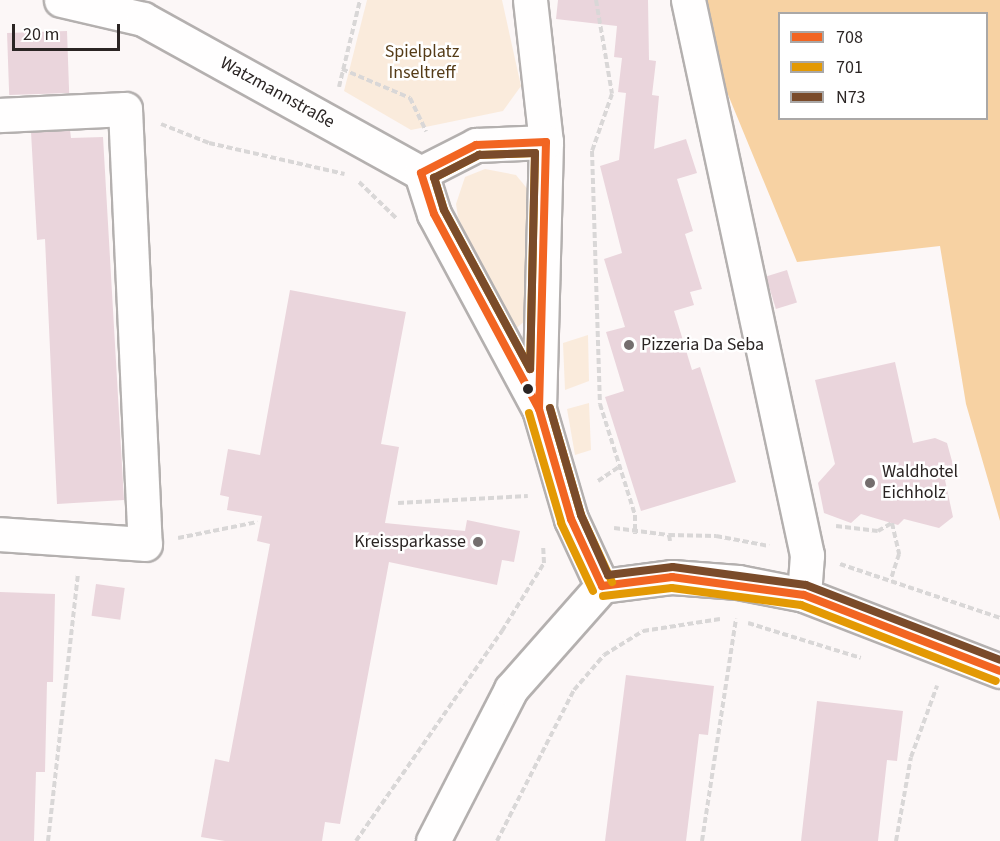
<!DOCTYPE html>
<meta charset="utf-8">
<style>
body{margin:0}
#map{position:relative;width:1000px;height:841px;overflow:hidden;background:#fcf7f7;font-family:"Source Sans 3",sans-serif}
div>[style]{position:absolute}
.green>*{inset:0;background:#faebdc}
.forest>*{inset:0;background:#f7d2a3}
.building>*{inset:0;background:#ead5dc;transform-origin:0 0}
.path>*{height:4px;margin-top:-2px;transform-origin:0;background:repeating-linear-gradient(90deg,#d9d7d7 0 6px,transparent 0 9px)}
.roads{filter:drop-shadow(2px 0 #b4b0af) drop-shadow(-2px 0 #b4b0af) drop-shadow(0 2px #b4b0af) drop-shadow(0 -2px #b4b0af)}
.minor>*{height:33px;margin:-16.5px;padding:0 16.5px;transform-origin:16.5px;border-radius:16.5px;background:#fffefe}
.bus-1>*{height:8px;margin:-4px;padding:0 4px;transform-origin:4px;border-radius:4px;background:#f26522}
.bus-2>*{height:8px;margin:-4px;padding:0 4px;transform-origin:4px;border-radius:4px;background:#e39904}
.bus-3>*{height:8px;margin:-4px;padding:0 4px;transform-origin:4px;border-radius:4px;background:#7a4b2a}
.dots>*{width:16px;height:16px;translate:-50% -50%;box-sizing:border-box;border:3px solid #fff;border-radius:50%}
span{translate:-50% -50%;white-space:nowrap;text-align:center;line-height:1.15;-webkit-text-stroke:5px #fff;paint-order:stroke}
.park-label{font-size:18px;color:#553c18}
.street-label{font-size:18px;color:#2b2524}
.poi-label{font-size:18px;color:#2b2524}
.left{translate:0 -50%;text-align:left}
.right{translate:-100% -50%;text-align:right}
.legend{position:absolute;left:778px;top:12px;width:210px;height:108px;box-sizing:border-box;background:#fff;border:2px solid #aaa8a7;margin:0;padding:8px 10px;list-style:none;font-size:18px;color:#2b2524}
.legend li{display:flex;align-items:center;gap:12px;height:30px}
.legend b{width:30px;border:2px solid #aaa8a7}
.scale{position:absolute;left:12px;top:24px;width:108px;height:27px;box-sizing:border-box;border:3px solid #2b2524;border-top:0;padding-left:8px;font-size:18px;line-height:21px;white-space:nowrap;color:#2b2524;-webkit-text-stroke:4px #fff;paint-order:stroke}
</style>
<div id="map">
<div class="green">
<div style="clip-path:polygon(367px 0,502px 0,521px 86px,503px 111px,411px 130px,344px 91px)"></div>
<div style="clip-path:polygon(485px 169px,516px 175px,534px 197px,527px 319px,512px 332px,458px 217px,456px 204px,465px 177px)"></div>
<div style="clip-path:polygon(588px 335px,589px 381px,565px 390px,563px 343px)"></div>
<div style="clip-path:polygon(589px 403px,591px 450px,575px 455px,567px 409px)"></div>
</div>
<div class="forest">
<div style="clip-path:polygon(evenodd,689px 0,1000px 0,1000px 521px,966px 404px,940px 246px,797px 262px,689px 0,780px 14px,986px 14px,986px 118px,780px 118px,780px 14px)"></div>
</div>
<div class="building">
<div style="clip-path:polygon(558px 0,648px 0,649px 60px,656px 61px,652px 95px,659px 96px,654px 149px,686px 139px,697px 173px,677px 179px,693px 231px,685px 234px,702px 289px,690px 292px,694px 305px,674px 311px,692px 370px,700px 367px,736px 482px,641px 511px,605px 397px,624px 391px,606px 332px,625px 327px,604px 259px,622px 253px,600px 166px,619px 160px,626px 93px,618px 92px,622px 58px,614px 57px,617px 26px,556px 19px)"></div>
<div style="left:67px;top:31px;width:62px;height:60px;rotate:88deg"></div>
<div style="clip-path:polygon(70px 130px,71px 138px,103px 137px,124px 500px,57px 504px,45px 239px,37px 240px,31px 132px)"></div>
<div style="left:787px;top:270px;width:34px;height:22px;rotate:73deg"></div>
<div style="clip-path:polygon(290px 290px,406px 312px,381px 444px,399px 447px,385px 523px,465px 531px,467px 520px,520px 531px,514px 562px,502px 560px,497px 585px,389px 562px,340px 824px,325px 822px,322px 841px,225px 841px,201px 837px,215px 759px,229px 762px,270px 544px,257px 541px,262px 516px,227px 510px,229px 497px,220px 495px,228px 449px,260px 455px)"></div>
<div style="clip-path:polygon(895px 362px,913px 443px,935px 438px,947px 443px,955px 472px,945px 480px,953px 517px,939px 528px,904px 519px,898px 525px,861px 514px,851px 523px,824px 513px,818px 483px,835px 464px,815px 380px)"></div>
<div style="left:96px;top:584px;width:29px;height:32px;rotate:8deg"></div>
<div style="clip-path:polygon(0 592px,55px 594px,53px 682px,47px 682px,45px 772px,36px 772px,34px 841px,0 841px)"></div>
<div style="clip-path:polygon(626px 675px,714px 686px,708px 735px,699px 734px,686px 841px,605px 841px)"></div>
<div style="clip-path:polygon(817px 701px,903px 711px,897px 761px,887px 760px,878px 841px,801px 841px)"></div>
</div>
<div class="path">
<div style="left:596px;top:0;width:95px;rotate:80.3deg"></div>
<div style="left:612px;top:94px;width:60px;rotate:109.3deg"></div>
<div style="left:592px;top:151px;width:253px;rotate:88.2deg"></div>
<div style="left:600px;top:404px;width:116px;rotate:72.5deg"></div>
<div style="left:635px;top:515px;width:19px;rotate:90deg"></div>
<div style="left:342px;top:69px;width:74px;rotate:23.1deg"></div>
<div style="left:410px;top:98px;width:37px;rotate:64deg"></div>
<div style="left:339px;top:87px;width:89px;rotate:-76.4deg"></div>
<div style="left:161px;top:124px;width:52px;rotate:21.6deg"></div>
<div style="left:209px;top:143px;width:139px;rotate:12.9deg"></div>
<div style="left:359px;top:182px;width:52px;rotate:44.2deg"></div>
<div style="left:598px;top:481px;width:27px;rotate:-34deg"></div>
<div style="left:398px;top:503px;width:130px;rotate:-3.1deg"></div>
<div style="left:836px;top:526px;width:42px;rotate:6.8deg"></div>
<div style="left:878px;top:531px;width:16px;rotate:-30deg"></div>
<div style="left:892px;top:523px;width:32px;rotate:77deg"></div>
<div style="left:899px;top:554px;width:25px;rotate:108deg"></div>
<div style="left:614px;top:528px;width:55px;rotate:7.3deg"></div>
<div style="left:178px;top:538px;width:81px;rotate:-11.4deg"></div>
<div style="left:670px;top:541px;width:6px;rotate:-99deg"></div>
<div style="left:669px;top:535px;width:47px;rotate:1.2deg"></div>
<div style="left:716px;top:536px;width:54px;rotate:10.7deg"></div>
<div style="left:840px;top:564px;width:169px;rotate:18.6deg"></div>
<div style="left:748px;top:623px;width:118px;rotate:17.2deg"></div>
<div style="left:48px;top:841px;width:269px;rotate:-83.6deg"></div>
<div style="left:356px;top:841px;width:256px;rotate:-55.2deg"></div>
<div style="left:502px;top:631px;width:80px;rotate:-58.3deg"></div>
<div style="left:544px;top:563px;width:17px;rotate:-93deg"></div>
<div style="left:497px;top:841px;width:169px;rotate:-63deg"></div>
<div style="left:574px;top:690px;width:46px;rotate:-49.4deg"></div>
<div style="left:604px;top:655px;width:46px;rotate:-31.6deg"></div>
<div style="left:643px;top:631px;width:78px;rotate:-8.9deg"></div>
<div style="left:702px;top:841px;width:225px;rotate:-81.3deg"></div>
<div style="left:896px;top:841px;width:85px;rotate:-79.9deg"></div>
<div style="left:911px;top:757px;width:76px;rotate:-69.9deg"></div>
</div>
<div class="roads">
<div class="minor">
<div style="left:61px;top:0;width:84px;rotate:13deg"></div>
<div style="left:143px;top:19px;width:318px;rotate:29deg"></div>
<div style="left:421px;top:173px;width:43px;rotate:72.4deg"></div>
<div style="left:434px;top:214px;width:221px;rotate:61.7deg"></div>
<div style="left:539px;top:409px;width:115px;rotate:73.8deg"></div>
<div style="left:571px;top:519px;width:74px;rotate:65.2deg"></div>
<div style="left:530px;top:0;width:143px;rotate:83.6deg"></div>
<div style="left:546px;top:142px;width:267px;rotate:91.5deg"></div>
<div style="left:688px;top:0;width:568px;rotate:77.9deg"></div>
<div style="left:807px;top:555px;width:40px;rotate:94.3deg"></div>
<div style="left:0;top:115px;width:125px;rotate:-2.7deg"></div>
<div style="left:125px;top:109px;width:435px;rotate:87.4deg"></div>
<div style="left:145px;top:544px;width:145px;rotate:-176.1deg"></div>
<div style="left:421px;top:173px;width:62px;rotate:-27deg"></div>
<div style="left:476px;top:145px;width:70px;rotate:-2.5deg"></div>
<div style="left:602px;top:586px;width:71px;rotate:-7.3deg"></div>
<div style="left:672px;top:577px;width:66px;rotate:4.3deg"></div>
<div style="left:738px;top:582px;width:67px;rotate:11.1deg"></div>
<div style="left:804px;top:595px;width:210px;rotate:21.2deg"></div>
<div style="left:433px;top:841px;width:171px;rotate:-62.8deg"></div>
<div style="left:511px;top:689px;width:137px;rotate:-48.5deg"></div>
</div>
</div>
<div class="bus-1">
<div style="left:546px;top:142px;width:267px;rotate:91.5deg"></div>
<div style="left:539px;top:409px;width:221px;rotate:-118.3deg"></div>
<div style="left:434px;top:214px;width:43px;rotate:-107.6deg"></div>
<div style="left:421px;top:173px;width:62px;rotate:-27deg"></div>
<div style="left:476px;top:145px;width:70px;rotate:-2.5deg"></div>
<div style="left:539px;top:409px;width:115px;rotate:73.8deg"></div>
<div style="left:571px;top:519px;width:74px;rotate:65.2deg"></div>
<div style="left:602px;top:586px;width:71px;rotate:-7.3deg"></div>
<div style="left:672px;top:577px;width:133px;rotate:7.8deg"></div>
<div style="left:804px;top:595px;width:210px;rotate:21.2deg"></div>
</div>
<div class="bus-2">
<div style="left:535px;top:153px;width:216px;rotate:91.3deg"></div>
<div style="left:530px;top:369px;width:181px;rotate:-118.4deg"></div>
<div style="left:444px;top:210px;width:34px;rotate:-107deg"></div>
<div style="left:434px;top:178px;width:51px;rotate:-27.1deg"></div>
<div style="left:479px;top:155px;width:56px;rotate:-2deg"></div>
<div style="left:550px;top:408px;width:111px;rotate:73.8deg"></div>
<div style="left:581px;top:515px;width:74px;rotate:65.2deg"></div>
<div style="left:529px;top:413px;width:114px;rotate:73.6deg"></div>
<div style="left:561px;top:523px;width:75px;rotate:64.8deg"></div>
<div style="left:603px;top:596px;width:69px;rotate:-6.6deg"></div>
<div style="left:672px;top:588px;width:130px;rotate:7.5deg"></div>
<div style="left:801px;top:605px;width:209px;rotate:21.3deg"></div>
</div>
<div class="bus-3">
<div style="left:535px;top:153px;width:216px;rotate:91.3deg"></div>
<div style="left:530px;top:369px;width:181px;rotate:-118.4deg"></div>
<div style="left:444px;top:210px;width:34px;rotate:-107deg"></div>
<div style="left:434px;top:178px;width:51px;rotate:-27.1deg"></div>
<div style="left:479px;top:155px;width:56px;rotate:-2deg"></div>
<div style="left:550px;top:408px;width:111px;rotate:73.8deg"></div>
<div style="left:581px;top:515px;width:66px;rotate:65.8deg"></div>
<div style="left:608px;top:575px;width:65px;rotate:-7deg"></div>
<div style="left:673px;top:567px;width:134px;rotate:7.7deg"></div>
<div style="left:806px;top:585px;width:208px;rotate:21.1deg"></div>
</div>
<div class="dots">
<div style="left:629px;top:345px;background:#746e6e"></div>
<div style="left:528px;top:389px;background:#2b2524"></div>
<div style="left:870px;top:483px;background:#746e6e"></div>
<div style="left:478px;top:542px;background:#746e6e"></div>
</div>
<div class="park-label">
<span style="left:422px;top:63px">Spielplatz<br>Inseltreff</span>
</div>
<div class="street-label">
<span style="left:277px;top:93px;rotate:29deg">Watzmannstraße</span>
</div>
<div class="poi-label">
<span class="left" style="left:641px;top:345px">Pizzeria Da Seba</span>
<span class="left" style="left:882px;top:483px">Waldhotel<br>Eichholz</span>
<span class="right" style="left:466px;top:542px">Kreissparkasse</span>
</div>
<ul class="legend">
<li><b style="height:8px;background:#f26522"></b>708</li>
<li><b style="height:8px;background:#e39904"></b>701</li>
<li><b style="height:8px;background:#7a4b2a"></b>N73</li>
</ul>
<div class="scale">20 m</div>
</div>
